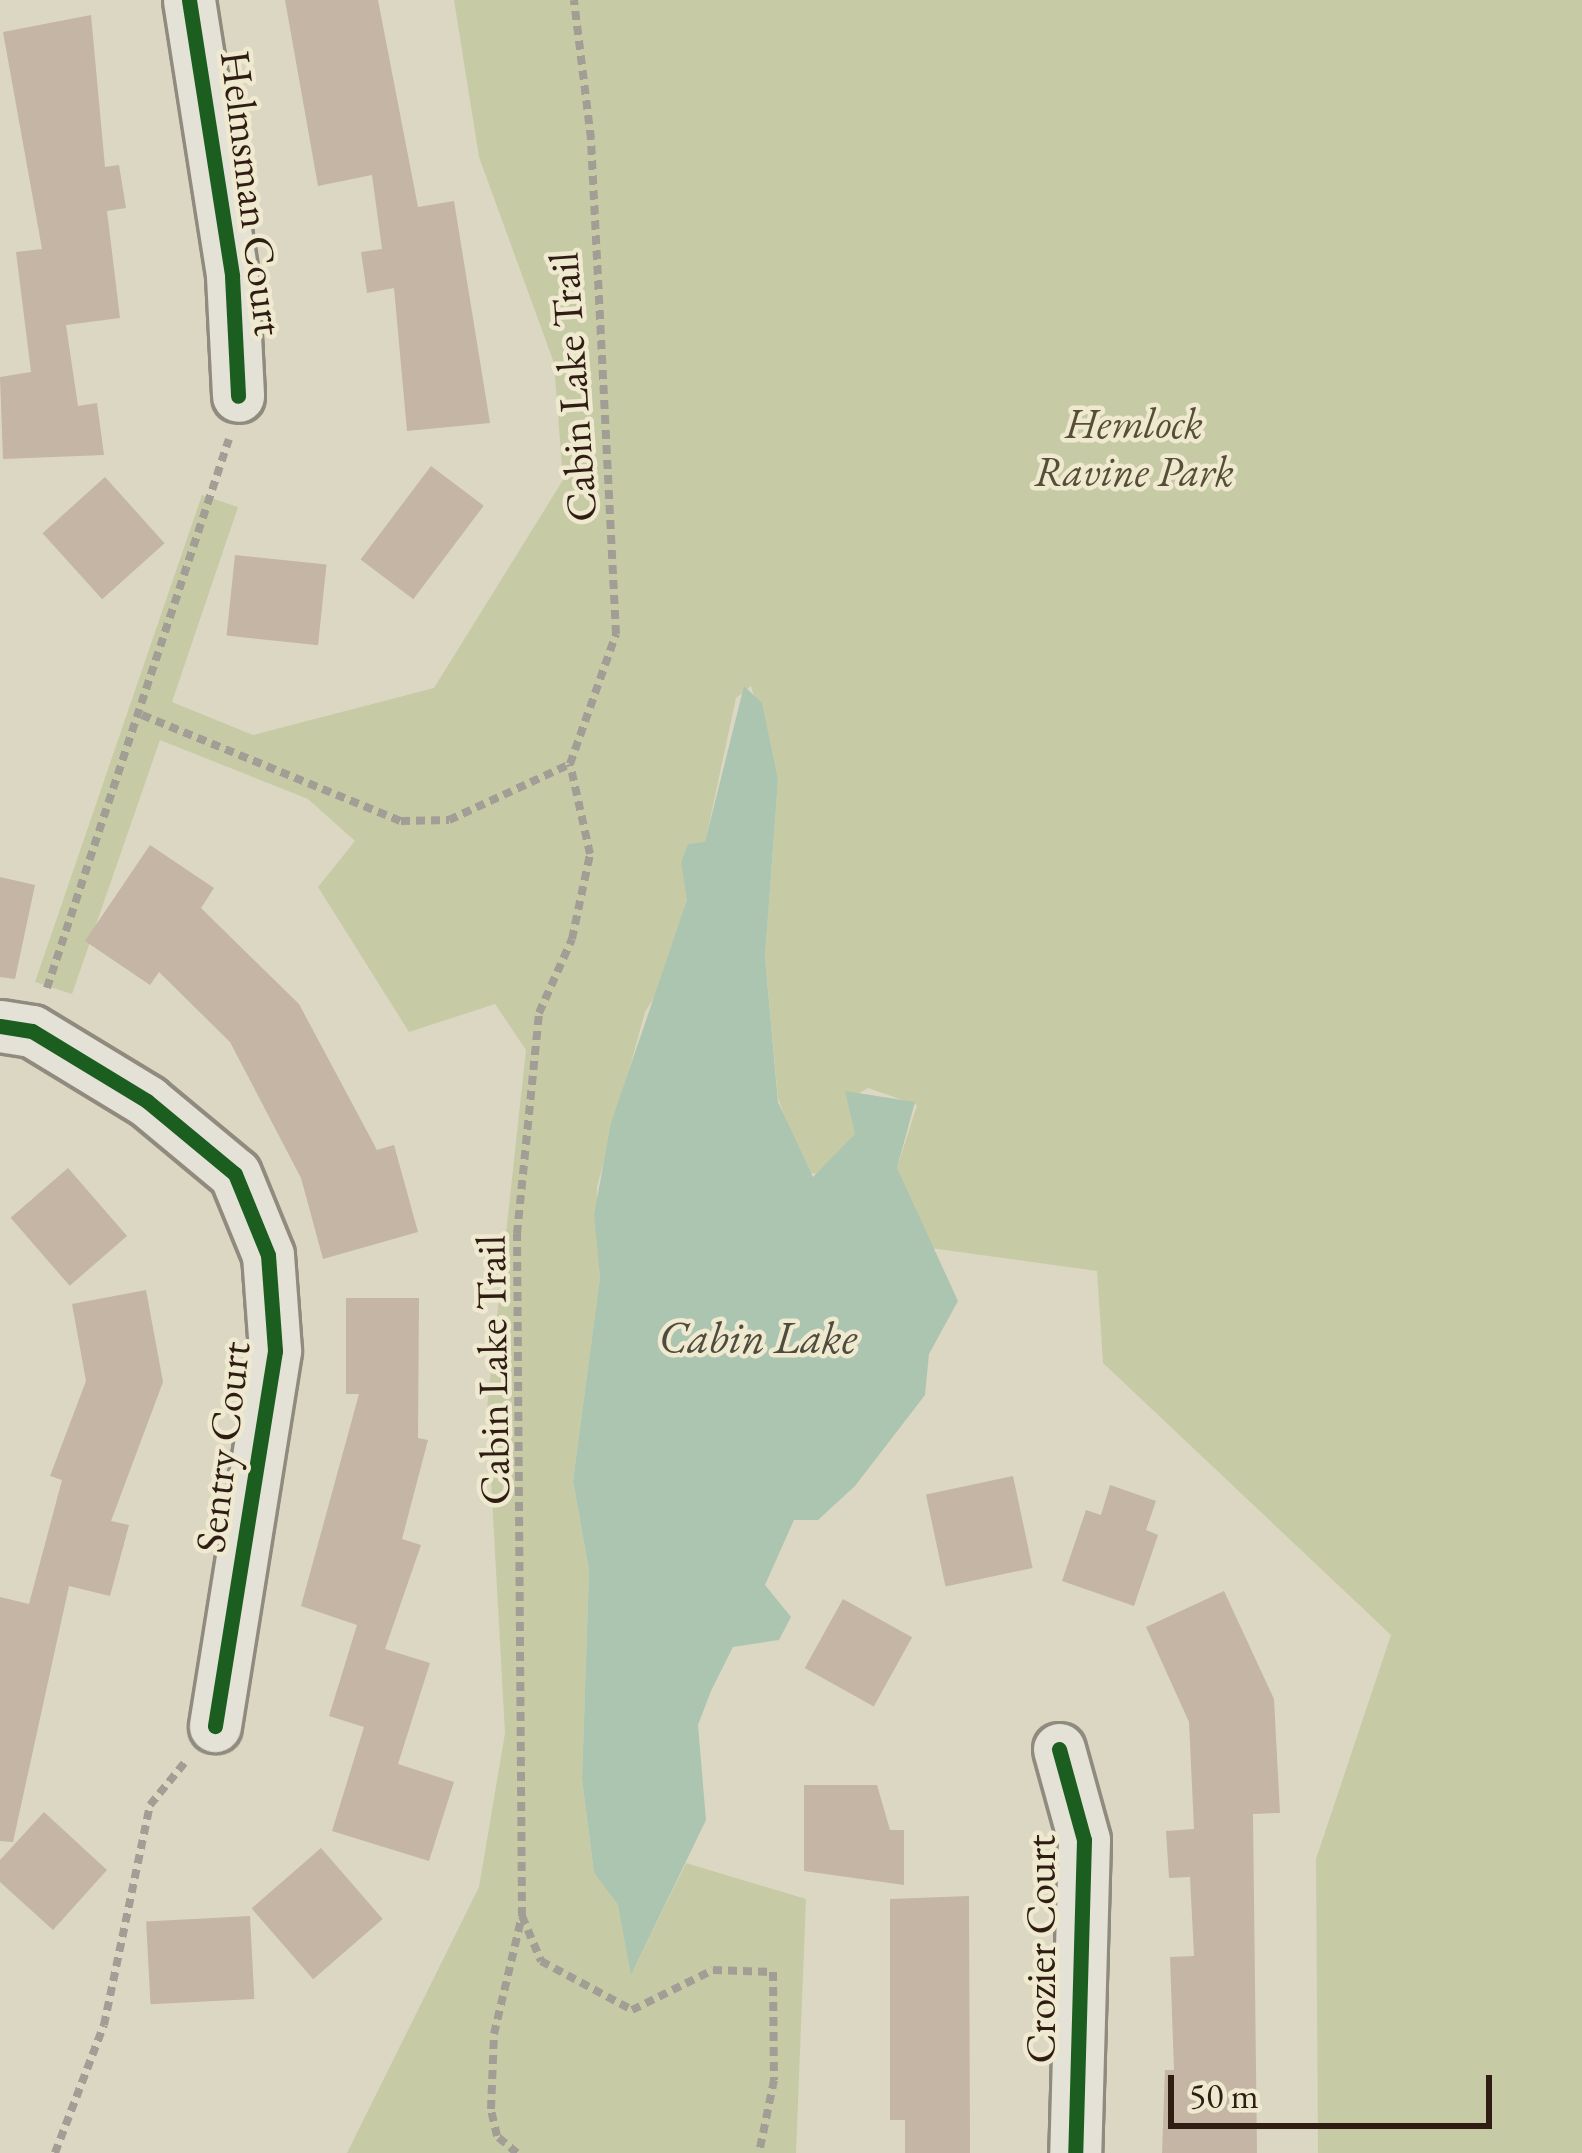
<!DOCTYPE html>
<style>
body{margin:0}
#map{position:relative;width:1582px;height:2153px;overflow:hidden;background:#dcd7c2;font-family:"EB Garamond",serif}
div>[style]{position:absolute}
.green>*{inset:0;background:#c6cba6}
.water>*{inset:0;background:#acc5b0}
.building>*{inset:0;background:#c4b5a4;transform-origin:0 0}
.path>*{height:8px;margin-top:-4px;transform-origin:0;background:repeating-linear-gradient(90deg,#a29e96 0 9px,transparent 0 15px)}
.roads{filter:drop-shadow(3px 0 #908b7e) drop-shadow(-3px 0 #908b7e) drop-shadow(0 3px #908b7e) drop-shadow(0 -3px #908b7e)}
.minor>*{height:51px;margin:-25.5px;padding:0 25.5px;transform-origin:25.5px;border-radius:25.5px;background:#e4e1d6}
.cycleway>*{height:15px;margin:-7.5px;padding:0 7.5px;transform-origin:7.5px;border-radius:7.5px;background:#1b5e20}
span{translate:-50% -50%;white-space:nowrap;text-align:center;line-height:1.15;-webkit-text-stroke:9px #efe9d0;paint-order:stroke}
.street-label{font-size:42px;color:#2f1c12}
.park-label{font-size:42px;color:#574e38;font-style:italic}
.water-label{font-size:45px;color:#4e4c3f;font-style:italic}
.scale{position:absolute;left:1168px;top:2075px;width:324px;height:54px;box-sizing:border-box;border:6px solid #2f1c12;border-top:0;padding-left:15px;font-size:36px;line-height:42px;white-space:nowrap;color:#2f1c12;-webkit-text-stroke:9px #efe9d0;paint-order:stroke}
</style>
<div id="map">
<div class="green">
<div style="clip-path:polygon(454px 0,1582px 0,1582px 2153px,1318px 2153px,1316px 1859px,1391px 1635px,1103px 1363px,1097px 1271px,930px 1248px,897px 1168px,917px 1105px,868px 1088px,856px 1095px,855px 1134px,821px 1174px,805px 1173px,778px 1098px,765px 957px,778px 780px,751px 686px,736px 698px,705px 843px,688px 844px,681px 862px,688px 896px,667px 977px,645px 1012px,597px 1187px,600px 1277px,573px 1481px,589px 1570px,582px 1779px,594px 1873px,618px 1905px,633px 1971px,686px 1863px,806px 1899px,796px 2153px,347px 2153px,479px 1887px,505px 1733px,487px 1408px,526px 1050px,495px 1004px,409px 1032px,318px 887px,355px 841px,308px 799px,160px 740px,72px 994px,35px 982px,202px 495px,238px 507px,172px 702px,253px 735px,434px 688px,563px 480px,554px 363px,479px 157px)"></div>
</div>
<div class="water">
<div style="clip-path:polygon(744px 686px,762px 703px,778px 780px,765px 957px,778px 1102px,813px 1177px,855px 1134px,845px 1091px,915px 1102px,897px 1168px,958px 1301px,929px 1354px,925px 1395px,855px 1486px,818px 1520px,794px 1520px,765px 1585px,791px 1617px,779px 1640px,733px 1647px,711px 1691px,698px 1725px,706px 1820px,631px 1975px,618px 1905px,594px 1873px,582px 1779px,589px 1570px,573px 1481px,600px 1277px,594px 1215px,611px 1123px,687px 900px,681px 862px,688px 844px,705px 842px)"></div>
</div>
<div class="building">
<div style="clip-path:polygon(285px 0,378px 0,418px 207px,454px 201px,490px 423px,407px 431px,394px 288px,367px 293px,361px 252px,382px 249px,372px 175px,318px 186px)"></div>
<div style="clip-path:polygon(91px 15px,105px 167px,119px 165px,126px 208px,107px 211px,120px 318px,66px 325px,78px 406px,97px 403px,104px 455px,3px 459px,0 377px,31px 372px,16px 252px,42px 249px,3px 32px)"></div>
<div style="left:431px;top:466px;width:66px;height:117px;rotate:37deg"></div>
<div style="left:105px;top:477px;width:89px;height:84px;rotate:48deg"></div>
<div style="left:235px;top:555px;width:92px;height:81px;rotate:6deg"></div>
<div style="clip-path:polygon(150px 845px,214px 888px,201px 908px,299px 1004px,377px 1150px,394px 1145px,418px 1232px,323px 1259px,301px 1178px,230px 1042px,159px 972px,150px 985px,85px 941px)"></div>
<div style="clip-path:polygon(0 877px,35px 885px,15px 979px,0 977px)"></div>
<div style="left:68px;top:1168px;width:90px;height:76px;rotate:49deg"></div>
<div style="clip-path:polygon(146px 1290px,163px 1382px,111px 1521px,129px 1525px,110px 1596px,69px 1586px,13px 1842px,0 1841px,0 1597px,29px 1604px,62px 1480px,50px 1476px,86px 1381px,72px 1304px)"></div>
<div style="clip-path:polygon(346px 1298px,419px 1298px,418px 1438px,428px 1440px,402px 1539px,421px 1545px,385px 1649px,430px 1663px,398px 1764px,454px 1782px,429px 1861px,332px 1831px,364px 1727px,329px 1716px,357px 1625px,301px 1606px,359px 1394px,346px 1394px)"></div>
<div style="left:1013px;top:1476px;width:94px;height:89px;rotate:78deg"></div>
<div style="clip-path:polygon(1110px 1485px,1156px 1501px,1146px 1530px,1158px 1535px,1134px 1606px,1062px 1581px,1086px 1510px,1101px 1515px)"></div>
<div style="clip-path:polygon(1224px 1591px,1274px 1699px,1280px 1813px,1253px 1814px,1257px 2153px,1162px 2153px,1165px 2070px,1174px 2070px,1170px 1957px,1194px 1956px,1190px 1877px,1169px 1878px,1166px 1831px,1194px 1829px,1189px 1722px,1146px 1627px)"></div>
<div style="left:843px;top:1599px;width:79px;height:79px;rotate:29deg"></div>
<div style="clip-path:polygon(804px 1785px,877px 1785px,890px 1830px,904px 1830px,904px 1885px,804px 1871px)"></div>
<div style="clip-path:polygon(44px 1812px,107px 1870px,53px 1930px,0 1882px,0 1860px)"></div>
<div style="left:321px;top:1848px;width:94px;height:92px;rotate:49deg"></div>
<div style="clip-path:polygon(969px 1896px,970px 2153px,905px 2153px,905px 2120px,890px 2120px,890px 1899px)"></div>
<div style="left:250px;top:1916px;width:83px;height:104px;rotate:87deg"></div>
</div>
<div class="path">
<div style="left:142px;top:715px;width:280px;rotate:22.3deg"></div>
<div style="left:401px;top:821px;width:48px;rotate:-1.2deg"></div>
<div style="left:449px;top:820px;width:133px;rotate:-24.8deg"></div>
<div style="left:47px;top:988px;width:578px;rotate:-71.66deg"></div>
<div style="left:522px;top:1916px;width:682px;rotate:-90.42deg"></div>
<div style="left:517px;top:1234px;width:222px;rotate:-84.3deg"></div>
<div style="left:539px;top:1013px;width:81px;rotate:-66deg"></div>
<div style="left:572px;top:939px;width:87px;rotate:-78deg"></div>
<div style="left:590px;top:854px;width:92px;rotate:-102.5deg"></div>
<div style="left:570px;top:764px;width:138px;rotate:-70.5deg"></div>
<div style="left:616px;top:634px;width:496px;rotate:-92.9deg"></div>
<div style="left:591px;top:139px;width:140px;rotate:-97deg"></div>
<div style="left:55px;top:2153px;width:137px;rotate:-69.1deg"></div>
<div style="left:104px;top:2025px;width:225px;rotate:-78.2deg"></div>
<div style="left:150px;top:1805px;width:57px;rotate:-50.7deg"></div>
<div style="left:517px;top:2153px;width:26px;rotate:-140deg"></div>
<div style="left:497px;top:2136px;width:28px;rotate:-103deg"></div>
<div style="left:491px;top:2109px;width:75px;rotate:-87.7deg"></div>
<div style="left:494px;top:2034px;width:121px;rotate:-76.7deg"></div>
<div style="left:522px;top:1916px;width:49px;rotate:67.1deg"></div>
<div style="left:541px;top:1961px;width:103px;rotate:28.3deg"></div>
<div style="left:632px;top:2010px;width:90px;rotate:-26.3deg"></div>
<div style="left:713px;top:1970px;width:60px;rotate:1.9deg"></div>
<div style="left:773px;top:1972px;width:108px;rotate:89.5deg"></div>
<div style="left:774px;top:2080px;width:75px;rotate:101.6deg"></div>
</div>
<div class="roads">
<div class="minor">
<div style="left:189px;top:0;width:279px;rotate:81.1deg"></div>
<div style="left:232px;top:276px;width:120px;rotate:87.1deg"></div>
<div style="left:0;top:1026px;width:32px;rotate:9deg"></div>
<div style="left:32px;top:1031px;width:135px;rotate:31.3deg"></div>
<div style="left:147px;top:1101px;width:114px;rotate:39.7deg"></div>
<div style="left:235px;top:1174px;width:87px;rotate:67.8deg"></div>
<div style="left:268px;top:1255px;width:96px;rotate:85.8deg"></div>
<div style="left:275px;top:1351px;width:380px;rotate:99.1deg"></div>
<div style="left:1059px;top:1749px;width:94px;rotate:74.6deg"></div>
<div style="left:1084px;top:1840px;width:313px;rotate:91.6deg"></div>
</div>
</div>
<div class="cycleway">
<div style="left:189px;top:0;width:279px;rotate:81.1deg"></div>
<div style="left:232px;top:276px;width:120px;rotate:87.1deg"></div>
<div style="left:0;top:1026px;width:32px;rotate:9deg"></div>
<div style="left:32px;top:1031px;width:135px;rotate:31.3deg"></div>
<div style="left:147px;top:1101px;width:114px;rotate:39.7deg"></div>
<div style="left:235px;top:1174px;width:87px;rotate:67.8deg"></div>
<div style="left:268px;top:1255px;width:96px;rotate:85.8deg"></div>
<div style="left:275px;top:1351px;width:380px;rotate:99.1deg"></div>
<div style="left:1059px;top:1749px;width:94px;rotate:74.6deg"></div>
<div style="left:1084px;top:1840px;width:313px;rotate:91.6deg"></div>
</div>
<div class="street-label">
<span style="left:252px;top:193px;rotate:83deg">Helmsman Court</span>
<span style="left:573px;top:387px;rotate:-94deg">Cabin Lake Trail</span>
<span style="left:493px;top:1370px;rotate:-91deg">Cabin Lake Trail</span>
<span style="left:223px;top:1447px;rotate:-83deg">Sentry Court</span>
<span style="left:1041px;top:1949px;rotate:-90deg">Crozier Court</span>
</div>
<div class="park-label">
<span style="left:1134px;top:448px">Hemlock<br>Ravine Park</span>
</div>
<div class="water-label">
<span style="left:758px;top:1338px">Cabin Lake</span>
</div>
<div class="scale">50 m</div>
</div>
